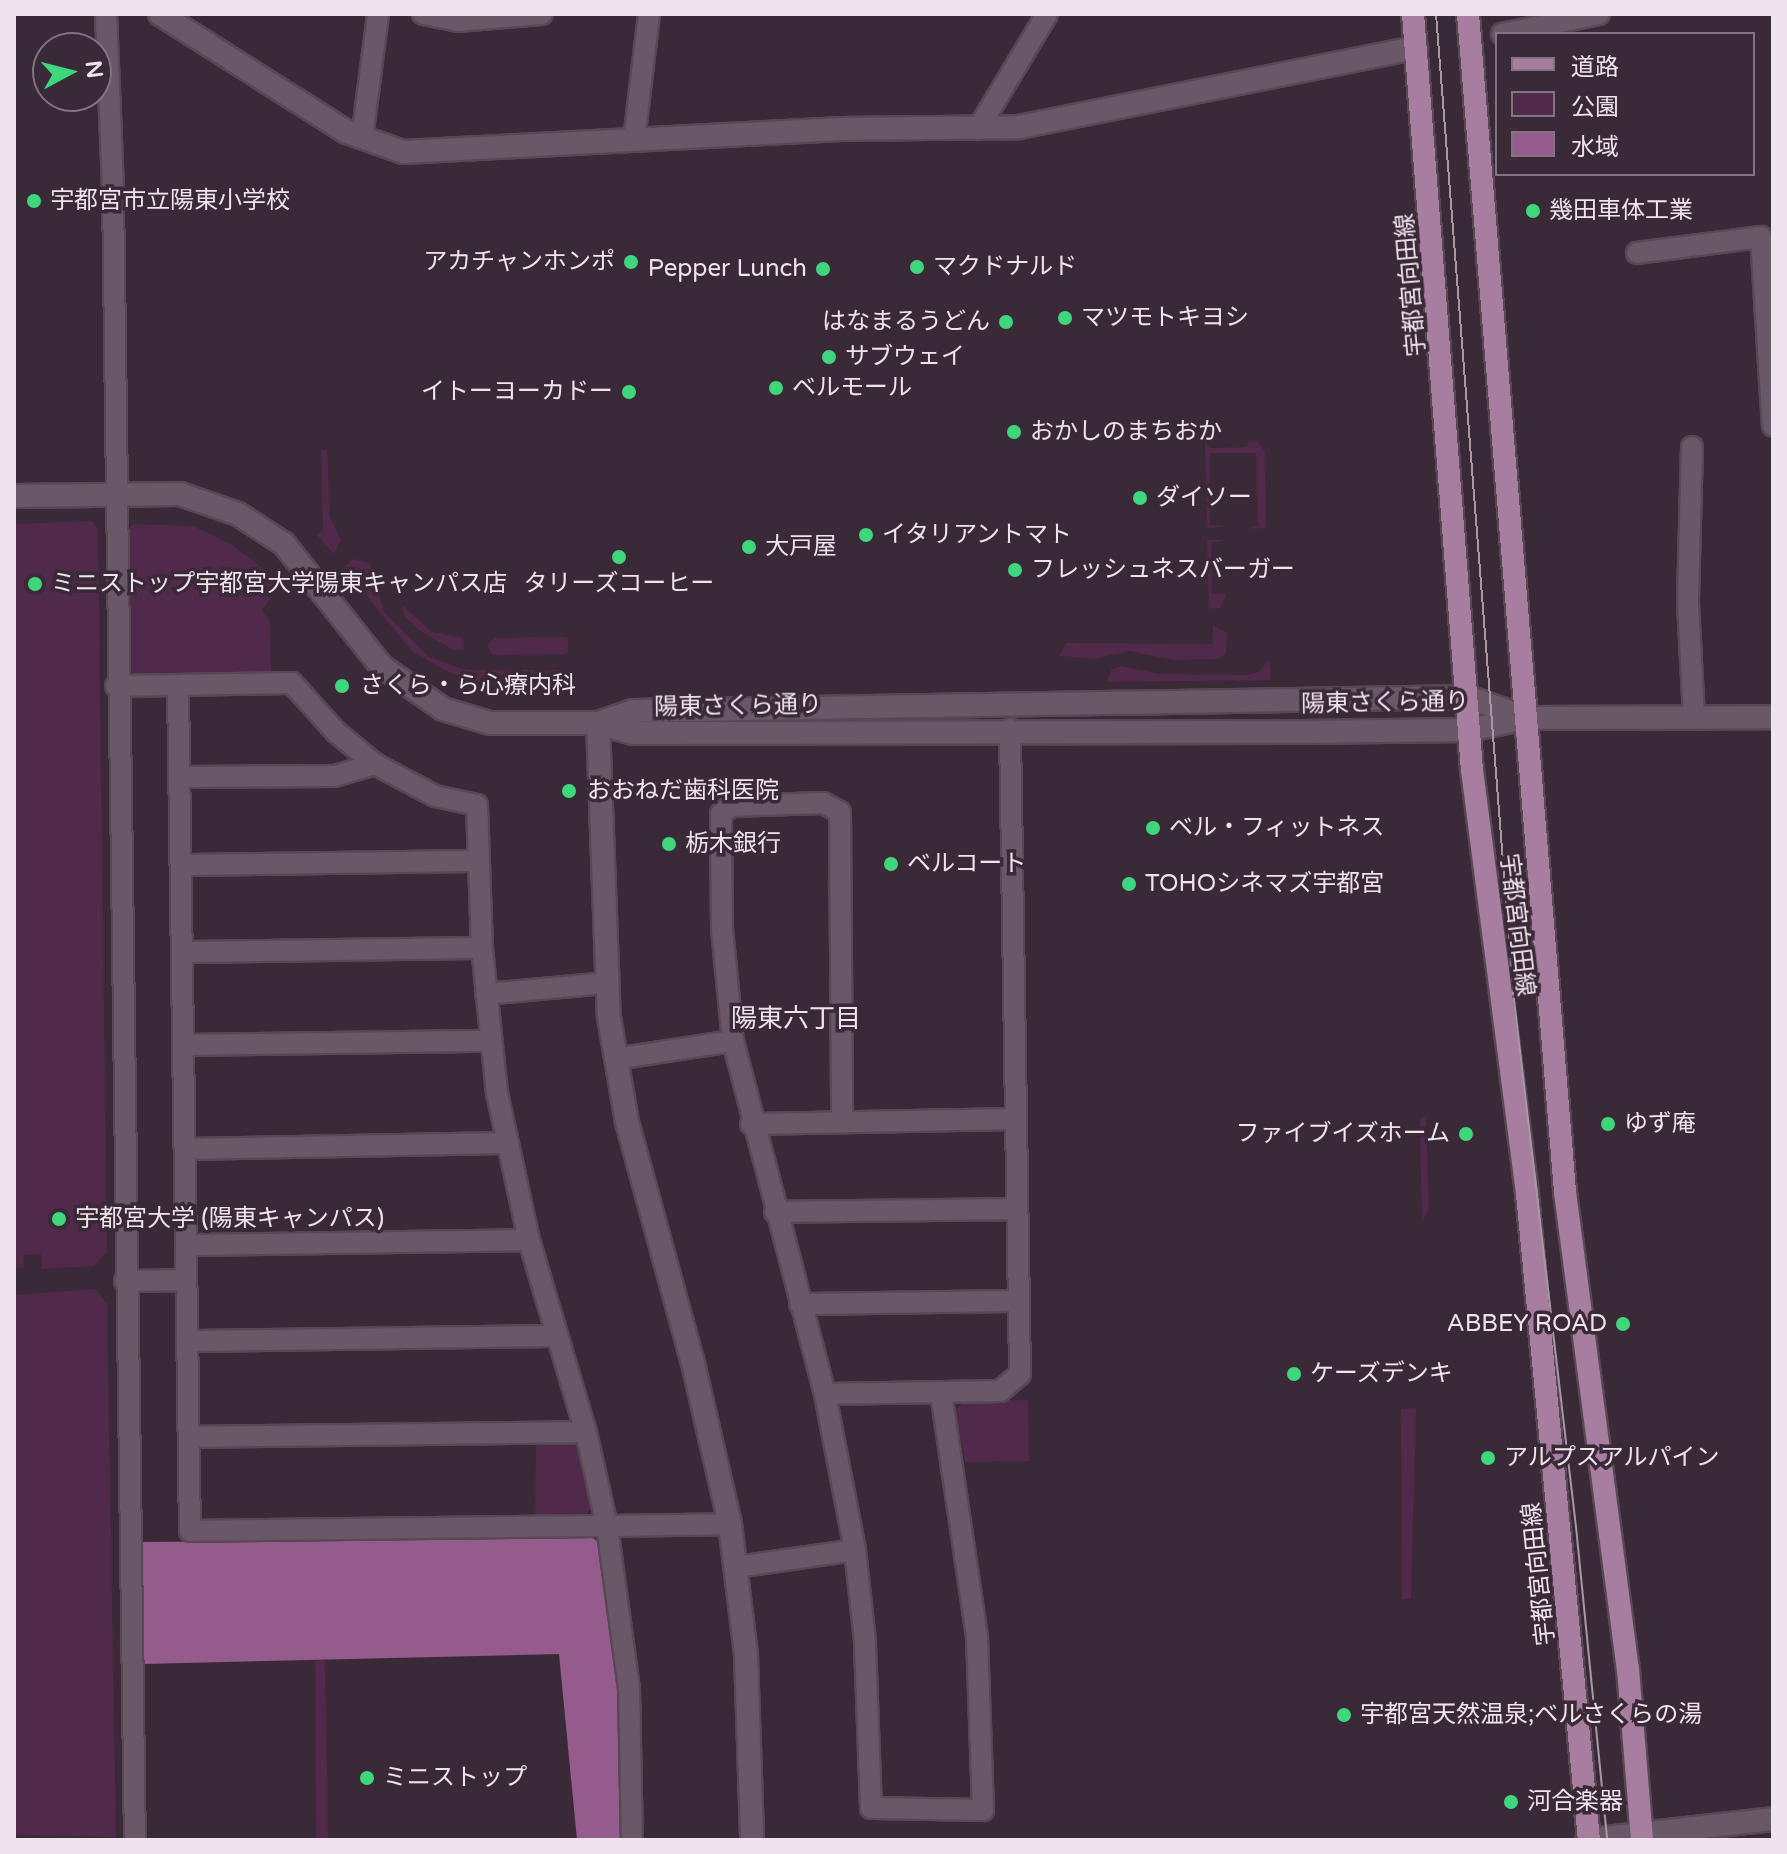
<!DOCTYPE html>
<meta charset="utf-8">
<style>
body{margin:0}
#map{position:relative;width:1787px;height:1854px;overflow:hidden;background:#3a2937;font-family:"Varela Round","Noto Sans JP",sans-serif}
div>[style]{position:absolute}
.green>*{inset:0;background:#512a4b}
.water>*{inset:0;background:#955b8c}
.roads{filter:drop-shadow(2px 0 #574854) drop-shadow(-2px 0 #574854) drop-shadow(0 2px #574854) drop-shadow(0 -2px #574854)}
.minor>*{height:20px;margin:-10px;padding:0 10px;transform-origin:10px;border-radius:10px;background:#6a5767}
.tertiary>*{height:22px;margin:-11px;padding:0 11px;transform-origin:11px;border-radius:11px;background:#6a5767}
.primary>*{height:22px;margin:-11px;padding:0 11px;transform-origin:11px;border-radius:11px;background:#a77ea0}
.tram>*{height:2px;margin:-1px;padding:0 1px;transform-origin:1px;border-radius:1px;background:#a799a4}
.dots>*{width:22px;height:22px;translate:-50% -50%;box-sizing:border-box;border:4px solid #3a2937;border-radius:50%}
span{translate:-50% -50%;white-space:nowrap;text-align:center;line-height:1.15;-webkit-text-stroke:7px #3a2937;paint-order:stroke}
.poi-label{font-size:24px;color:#efe4ed}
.left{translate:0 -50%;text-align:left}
.right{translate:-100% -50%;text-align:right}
.street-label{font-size:24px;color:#efe4ed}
.neighbourhood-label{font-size:26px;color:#efe4ed}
.frame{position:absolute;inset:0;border:16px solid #efe4ed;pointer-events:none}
.legend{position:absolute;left:1495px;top:32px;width:260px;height:144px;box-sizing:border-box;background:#3a2937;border:2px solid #827480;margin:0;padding:10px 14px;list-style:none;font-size:24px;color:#efe4ed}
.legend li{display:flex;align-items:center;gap:16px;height:40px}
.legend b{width:40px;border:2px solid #827480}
.north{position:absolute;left:32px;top:32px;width:80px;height:80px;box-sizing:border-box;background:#3a2937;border:2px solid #827480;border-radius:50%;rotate:83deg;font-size:22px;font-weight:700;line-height:32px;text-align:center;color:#efe4ed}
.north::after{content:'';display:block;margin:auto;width:28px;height:36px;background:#3ed77d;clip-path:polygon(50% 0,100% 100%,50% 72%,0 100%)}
</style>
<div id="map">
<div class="green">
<div style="clip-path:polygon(1257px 441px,1265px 452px,1266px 528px,1247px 529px,1258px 525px,1256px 453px,1210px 453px,1210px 525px,1225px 526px,1207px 529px,1205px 442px,1210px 448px,1247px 447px,1248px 442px)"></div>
<div style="clip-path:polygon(321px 450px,327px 450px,330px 517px,341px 540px,334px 554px,316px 534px,323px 531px)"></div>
<div style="clip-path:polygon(91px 521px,98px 529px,107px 1252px,94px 1266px,42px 1269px,41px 1254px,23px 1255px,24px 1268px,14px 1268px,14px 524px)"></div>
<div style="clip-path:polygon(133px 524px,193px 526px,232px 545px,266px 571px,278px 588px,262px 610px,270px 622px,271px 675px,136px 676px,128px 670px,126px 533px)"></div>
<div style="clip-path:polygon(1207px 540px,1226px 540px,1211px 543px,1212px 594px,1226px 594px,1220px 608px,1209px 609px)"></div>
<div style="clip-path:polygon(353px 559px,370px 563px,384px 612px,429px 657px,465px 670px,564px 670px,575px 676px,578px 691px,487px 685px,446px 671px,412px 651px,344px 568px)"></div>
<div style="clip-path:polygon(402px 605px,432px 632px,463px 638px,464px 650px,454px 650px,420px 631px,404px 616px)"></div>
<div style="clip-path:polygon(1213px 626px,1227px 633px,1226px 654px,1218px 659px,1173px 660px,1130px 651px,1094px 659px,1059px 656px,1066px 643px,1213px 644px)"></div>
<div style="clip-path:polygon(563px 637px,568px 638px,568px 653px,563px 654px,493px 655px,487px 646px,494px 638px)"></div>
<div style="clip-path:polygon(1269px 659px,1271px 680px,1107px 682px,1111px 670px,1121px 666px,1159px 674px,1248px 675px,1259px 672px)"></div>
<div style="clip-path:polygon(1426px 1116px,1429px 1210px,1422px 1222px,1420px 1119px)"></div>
<div style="clip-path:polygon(95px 1289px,107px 1304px,116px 1837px,14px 1835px,14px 1295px)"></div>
<div style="clip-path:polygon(1028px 1400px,1029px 1461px,965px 1462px,955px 1411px,965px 1401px)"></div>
<div style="clip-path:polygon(1416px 1408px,1411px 1599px,1402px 1599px,1401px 1409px)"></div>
<div style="clip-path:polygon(573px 1441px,583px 1450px,594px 1507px,583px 1517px,535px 1519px,536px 1442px)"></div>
<div style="clip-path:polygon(315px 1660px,325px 1660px,328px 1840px,316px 1840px)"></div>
</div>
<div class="water">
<div style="clip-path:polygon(593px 1538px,603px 1546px,618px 1678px,620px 1840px,577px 1840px,559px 1654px,143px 1664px,141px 1542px)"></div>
</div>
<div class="roads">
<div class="minor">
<div style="left:106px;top:14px;width:177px;rotate:87.7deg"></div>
<div style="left:113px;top:191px;width:1649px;rotate:89.24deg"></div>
<div style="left:423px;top:14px;width:36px;rotate:11deg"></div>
<div style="left:458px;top:21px;width:84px;rotate:-4.8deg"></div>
<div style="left:1502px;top:34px;width:99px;rotate:-11.7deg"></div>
<div style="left:978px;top:129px;width:134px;rotate:-59deg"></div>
<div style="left:362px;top:138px;width:125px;rotate:-82.6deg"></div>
<div style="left:634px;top:140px;width:127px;rotate:-83.2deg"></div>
<div style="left:1637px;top:253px;width:125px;rotate:-7.4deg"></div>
<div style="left:1761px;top:237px;width:189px;rotate:86.4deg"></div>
<div style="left:1692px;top:447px;width:156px;rotate:91.5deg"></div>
<div style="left:1688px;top:603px;width:114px;rotate:87deg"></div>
<div style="left:116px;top:686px;width:176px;rotate:-1deg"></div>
<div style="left:292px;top:683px;width:66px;rotate:48.1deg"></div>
<div style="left:336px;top:732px;width:50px;rotate:39.4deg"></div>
<div style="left:375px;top:764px;width:68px;rotate:28.1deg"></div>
<div style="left:435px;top:796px;width:43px;rotate:12.1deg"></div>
<div style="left:477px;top:805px;width:143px;rotate:88deg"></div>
<div style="left:482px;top:948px;width:146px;rotate:84.1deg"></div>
<div style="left:497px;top:1093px;width:150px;rotate:77.7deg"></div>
<div style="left:529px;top:1240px;width:200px;rotate:73.5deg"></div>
<div style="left:586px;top:1432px;width:96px;rotate:77.4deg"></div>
<div style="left:607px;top:1526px;width:123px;rotate:-0.9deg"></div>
<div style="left:178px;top:686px;width:845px;rotate:89.19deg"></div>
<div style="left:190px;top:1531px;width:417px;rotate:-0.7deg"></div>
<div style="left:607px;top:1526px;width:163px;rotate:82.3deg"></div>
<div style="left:629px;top:1688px;width:152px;rotate:88.9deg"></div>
<div style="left:179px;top:777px;width:156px;rotate:-0.4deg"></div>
<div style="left:335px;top:776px;width:42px;rotate:-16.7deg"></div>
<div style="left:181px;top:865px;width:298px;rotate:-0.8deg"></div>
<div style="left:183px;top:952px;width:299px;rotate:-0.8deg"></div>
<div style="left:486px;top:994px;width:121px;rotate:-5.2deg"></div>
<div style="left:733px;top:1041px;width:113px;rotate:-95.6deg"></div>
<div style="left:722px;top:929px;width:115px;rotate:-90.5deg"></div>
<div style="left:721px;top:814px;width:13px;rotate:-39deg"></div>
<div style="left:731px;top:806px;width:92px;rotate:-1.9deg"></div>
<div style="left:823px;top:803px;width:19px;rotate:28deg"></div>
<div style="left:840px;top:812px;width:309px;rotate:89.6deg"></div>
<div style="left:185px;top:1045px;width:305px;rotate:-0.8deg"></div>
<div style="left:615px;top:1059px;width:119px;rotate:-8.7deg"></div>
<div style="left:733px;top:1041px;width:365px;rotate:75.4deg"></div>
<div style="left:751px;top:1124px;width:264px;rotate:-1.1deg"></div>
<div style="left:185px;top:1149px;width:321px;rotate:-1.1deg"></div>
<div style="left:775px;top:1212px;width:241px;rotate:-0.7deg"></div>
<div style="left:186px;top:1245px;width:343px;rotate:-0.8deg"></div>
<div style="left:125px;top:1281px;width:61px;rotate:-0.9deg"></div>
<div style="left:800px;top:1304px;width:218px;rotate:-0.8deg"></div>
<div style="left:189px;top:1341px;width:367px;rotate:-0.8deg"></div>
<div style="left:941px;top:1393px;width:247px;rotate:81.6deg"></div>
<div style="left:977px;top:1637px;width:173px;rotate:88deg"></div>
<div style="left:983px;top:1810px;width:112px;rotate:-179deg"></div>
<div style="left:871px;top:1808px;width:167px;rotate:-92.1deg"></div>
<div style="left:865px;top:1641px;width:92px;rotate:-96.3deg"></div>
<div style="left:855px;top:1550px;width:159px;rotate:-100.9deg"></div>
<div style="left:825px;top:1394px;width:175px;rotate:-1deg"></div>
<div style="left:1000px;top:1391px;width:26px;rotate:-40deg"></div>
<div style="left:1020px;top:1374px;width:645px;rotate:-90.89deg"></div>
<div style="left:190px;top:1437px;width:396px;rotate:-0.7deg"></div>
<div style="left:737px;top:1567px;width:119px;rotate:-8.2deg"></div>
</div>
<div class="tertiary">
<div style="left:160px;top:14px;width:221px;rotate:32.3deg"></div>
<div style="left:347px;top:132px;width:59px;rotate:19.7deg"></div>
<div style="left:403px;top:152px;width:439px;rotate:-3deg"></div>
<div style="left:841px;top:129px;width:178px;rotate:-0.6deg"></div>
<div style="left:1019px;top:127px;width:405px;rotate:-11.3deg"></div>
<div style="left:14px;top:496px;width:166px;rotate:-0.7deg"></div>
<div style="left:180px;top:494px;width:61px;rotate:19deg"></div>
<div style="left:238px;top:514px;width:55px;rotate:33.1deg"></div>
<div style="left:284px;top:544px;width:156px;rotate:51.5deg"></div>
<div style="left:381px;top:666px;width:75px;rotate:34.7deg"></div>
<div style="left:443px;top:709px;width:49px;rotate:16.6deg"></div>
<div style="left:490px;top:723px;width:108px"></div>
<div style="left:598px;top:723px;width:36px;rotate:-19deg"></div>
<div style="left:632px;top:711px;width:836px;rotate:-0.96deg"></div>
<div style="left:1468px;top:697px;width:63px;rotate:19.6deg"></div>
<div style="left:598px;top:723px;width:36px;rotate:16deg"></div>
<div style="left:633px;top:733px;width:668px;rotate:-0.09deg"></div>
<div style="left:1301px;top:732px;width:168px;rotate:-0.7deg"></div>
<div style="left:1469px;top:730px;width:59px;rotate:-11.7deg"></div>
<div style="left:1527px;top:718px;width:246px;rotate:-0.2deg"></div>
<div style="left:598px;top:723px;width:294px;rotate:87.9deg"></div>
<div style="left:609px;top:1017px;width:107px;rotate:80.3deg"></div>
<div style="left:627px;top:1122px;width:246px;rotate:74.7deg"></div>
<div style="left:692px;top:1359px;width:169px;rotate:77deg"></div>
<div style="left:730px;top:1524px;width:132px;rotate:83deg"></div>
<div style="left:746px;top:1655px;width:185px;rotate:88.1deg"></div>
<div style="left:1587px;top:1840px;width:187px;rotate:-6.4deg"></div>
</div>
<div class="primary">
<div style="left:1413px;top:14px;width:758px;rotate:85.54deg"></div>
<div style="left:1472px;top:770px;width:428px;rotate:82.6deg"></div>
<div style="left:1527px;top:1194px;width:649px;rotate:84.52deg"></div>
<div style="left:1468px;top:14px;width:1182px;rotate:85.29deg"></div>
<div style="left:1565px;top:1192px;width:481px;rotate:82.5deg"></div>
<div style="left:1628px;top:1669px;width:172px;rotate:85.3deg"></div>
</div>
</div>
<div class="tram">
<div style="left:1436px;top:14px;width:989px;rotate:85.48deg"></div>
<div style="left:1514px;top:1000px;width:531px;rotate:83.29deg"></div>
<div style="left:1576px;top:1527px;width:315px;rotate:84.3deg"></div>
</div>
<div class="dots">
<div style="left:34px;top:201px;background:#3ed77d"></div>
<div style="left:1533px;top:211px;background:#3ed77d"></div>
<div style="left:631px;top:262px;background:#3ed77d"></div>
<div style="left:917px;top:267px;background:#3ed77d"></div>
<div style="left:823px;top:269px;background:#3ed77d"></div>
<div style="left:1065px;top:318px;background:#3ed77d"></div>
<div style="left:1006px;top:322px;background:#3ed77d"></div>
<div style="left:829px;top:357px;background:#3ed77d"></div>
<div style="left:776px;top:388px;background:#3ed77d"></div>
<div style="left:629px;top:392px;background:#3ed77d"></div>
<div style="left:1014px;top:432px;background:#3ed77d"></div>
<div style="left:1140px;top:498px;background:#3ed77d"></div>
<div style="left:866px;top:535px;background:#3ed77d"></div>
<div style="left:749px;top:547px;background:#3ed77d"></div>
<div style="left:619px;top:557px;background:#3ed77d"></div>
<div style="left:1015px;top:570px;background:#3ed77d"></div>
<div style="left:35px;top:584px;background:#3ed77d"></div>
<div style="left:342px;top:686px;background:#3ed77d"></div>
<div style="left:569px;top:791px;background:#3ed77d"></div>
<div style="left:1153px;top:828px;background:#3ed77d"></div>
<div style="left:669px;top:844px;background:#3ed77d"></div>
<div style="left:891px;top:864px;background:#3ed77d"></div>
<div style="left:1129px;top:884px;background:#3ed77d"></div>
<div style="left:1608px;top:1124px;background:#3ed77d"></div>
<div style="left:1466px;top:1134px;background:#3ed77d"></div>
<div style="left:59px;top:1219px;background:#3ed77d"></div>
<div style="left:1623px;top:1324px;background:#3ed77d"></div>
<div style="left:1294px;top:1374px;background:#3ed77d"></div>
<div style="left:1488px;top:1458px;background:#3ed77d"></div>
<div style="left:1344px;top:1715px;background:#3ed77d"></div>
<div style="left:367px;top:1778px;background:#3ed77d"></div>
<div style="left:1511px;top:1802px;background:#3ed77d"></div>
</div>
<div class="poi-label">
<span class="left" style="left:50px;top:201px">宇都宮市立陽東小学校</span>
<span class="left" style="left:1549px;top:211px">幾田車体工業</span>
<span class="right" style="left:615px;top:262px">アカチャンホンポ</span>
<span class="left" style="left:933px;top:267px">マクドナルド</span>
<span class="right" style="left:807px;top:269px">Pepper Lunch</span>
<span class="left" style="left:1081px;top:318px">マツモトキヨシ</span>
<span class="right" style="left:990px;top:322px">はなまるうどん</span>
<span class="left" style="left:845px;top:357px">サブウェイ</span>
<span class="left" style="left:792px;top:388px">ベルモール</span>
<span class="right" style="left:613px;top:392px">イトーヨーカドー</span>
<span class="left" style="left:1030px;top:432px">おかしのまちおか</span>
<span class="left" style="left:1156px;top:498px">ダイソー</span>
<span class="left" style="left:882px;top:535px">イタリアントマト</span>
<span class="left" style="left:765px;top:547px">大戸屋</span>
<span class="left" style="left:1031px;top:570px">フレッシュネスバーガー</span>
<span class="left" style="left:51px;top:584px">ミニストップ宇都宮大学陽東キャンパス店</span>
<span style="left:619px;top:584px">タリーズコーヒー</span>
<span class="left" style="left:360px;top:686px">さくら・ら心療内科</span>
<span class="left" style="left:587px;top:791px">おおねだ歯科医院</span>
<span class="left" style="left:1169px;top:828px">ベル・フィットネス</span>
<span class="left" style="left:685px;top:844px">栃木銀行</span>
<span class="left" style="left:907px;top:864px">ベルコート</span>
<span class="left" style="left:1145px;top:884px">TOHOシネマズ宇都宮</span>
<span class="left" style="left:1624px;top:1124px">ゆず庵</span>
<span class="right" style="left:1450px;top:1134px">ファイブイズホーム</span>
<span class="left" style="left:75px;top:1219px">宇都宮大学 (陽東キャンパス)</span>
<span class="right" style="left:1607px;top:1324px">ABBEY ROAD</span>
<span class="left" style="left:1310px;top:1374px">ケーズデンキ</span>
<span class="left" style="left:1504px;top:1458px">アルプスアルパイン</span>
<span class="left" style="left:1360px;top:1715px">宇都宮天然温泉;ベルさくらの湯</span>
<span class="left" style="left:383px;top:1778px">ミニストップ</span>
<span class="left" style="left:1527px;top:1802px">河合楽器</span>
</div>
<div class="street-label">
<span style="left:1411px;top:285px;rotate:-95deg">宇都宮向田線</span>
<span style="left:1385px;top:703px;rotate:-1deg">陽東さくら通り</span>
<span style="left:738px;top:706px;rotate:-1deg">陽東さくら通り</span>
<span style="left:1517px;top:925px;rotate:83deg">宇都宮向田線</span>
<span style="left:1539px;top:1574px;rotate:-96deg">宇都宮向田線</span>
</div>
<div class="neighbourhood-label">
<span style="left:796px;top:1019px">陽東六丁目</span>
</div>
<div class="frame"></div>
<ul class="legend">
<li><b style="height:10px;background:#a77ea0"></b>道路</li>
<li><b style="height:22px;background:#512a4b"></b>公園</li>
<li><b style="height:22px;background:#955b8c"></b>水域</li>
</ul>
<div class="north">N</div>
</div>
